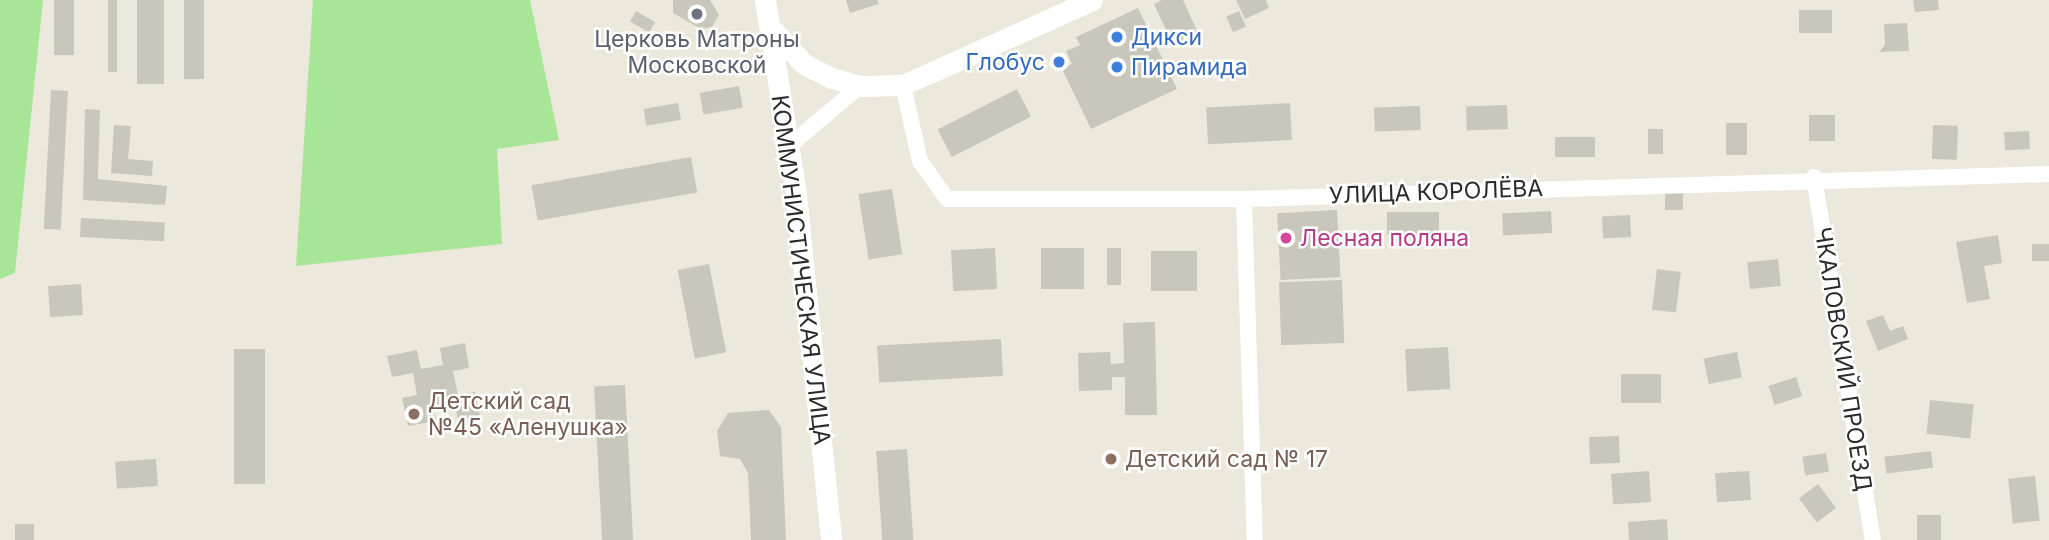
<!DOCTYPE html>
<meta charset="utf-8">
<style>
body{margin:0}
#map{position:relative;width:2049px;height:540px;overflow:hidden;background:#ede8dc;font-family:Inter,sans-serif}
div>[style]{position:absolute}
.green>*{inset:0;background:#a8e697}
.building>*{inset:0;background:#c9c6bb;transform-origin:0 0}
.street>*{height:16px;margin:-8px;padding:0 8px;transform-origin:8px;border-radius:8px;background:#fff}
.secondary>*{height:21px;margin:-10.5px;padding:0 10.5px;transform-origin:10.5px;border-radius:10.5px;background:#fff}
.dots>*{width:19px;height:19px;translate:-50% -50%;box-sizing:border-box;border:4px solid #fff;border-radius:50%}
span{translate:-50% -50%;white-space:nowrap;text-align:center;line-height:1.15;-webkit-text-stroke:5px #fff;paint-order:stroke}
.shop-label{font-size:23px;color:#366cbe}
.left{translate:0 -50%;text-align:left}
.right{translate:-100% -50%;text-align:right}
.worship-label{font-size:23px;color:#5b616d}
.street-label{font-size:23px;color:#2b2b2b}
.hotel-label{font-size:23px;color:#b23c85}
.education-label{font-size:23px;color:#785e54}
</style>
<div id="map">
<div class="green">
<div style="clip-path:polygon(0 0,43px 0,15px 273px,0 279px)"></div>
<div style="clip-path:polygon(313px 0,530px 0,559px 140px,497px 149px,502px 244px,296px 266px)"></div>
</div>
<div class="building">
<div style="left:54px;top:0;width:20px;height:55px"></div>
<div style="left:108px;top:0;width:9px;height:72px"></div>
<div style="left:137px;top:0;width:27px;height:84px"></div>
<div style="left:184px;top:0;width:20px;height:79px"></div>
<div style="clip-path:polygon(710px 0,719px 15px,712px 27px,701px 29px,673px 13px,673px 0)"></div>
<div style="clip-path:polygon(846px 0,877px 0,879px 4px,850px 13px)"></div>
<div style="clip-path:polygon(1162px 0,1183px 0,1198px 33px,1173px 45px,1154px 4px)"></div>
<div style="clip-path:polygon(1236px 0,1266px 0,1269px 8px,1245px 19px)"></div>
<div style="clip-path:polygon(1913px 0,1938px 0,1939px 10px,1915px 12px)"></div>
<div style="clip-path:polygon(1138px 8px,1177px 89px,1091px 129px,1062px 69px,1072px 64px,1066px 51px,1080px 45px,1076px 37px)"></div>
<div style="left:1799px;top:10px;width:33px;height:23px"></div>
<div style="left:636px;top:11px;width:22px;height:12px;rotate:30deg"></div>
<div style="left:1239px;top:11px;width:17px;height:14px;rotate:66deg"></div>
<div style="clip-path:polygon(1907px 23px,1909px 51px,1879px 52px,1885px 45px,1884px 24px)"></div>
<div style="left:739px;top:86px;width:22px;height:40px;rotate:80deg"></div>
<div style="left:1017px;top:89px;width:31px;height:89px;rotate:63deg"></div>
<div style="left:51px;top:90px;width:17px;height:139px;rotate:3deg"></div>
<div style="left:678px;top:103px;width:17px;height:35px;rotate:80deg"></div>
<div style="left:1290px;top:103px;width:37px;height:84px;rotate:87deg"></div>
<div style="left:1507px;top:105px;width:24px;height:41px;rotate:88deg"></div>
<div style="left:1420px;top:106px;width:24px;height:46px;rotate:88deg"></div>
<div style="clip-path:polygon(85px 109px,100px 110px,98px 179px,167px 186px,165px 205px,83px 200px)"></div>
<div style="left:1809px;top:115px;width:26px;height:26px"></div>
<div style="left:1726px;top:123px;width:21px;height:32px"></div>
<div style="clip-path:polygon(114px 125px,131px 126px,128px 159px,153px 161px,152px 176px,111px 173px)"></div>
<div style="left:1933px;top:125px;width:25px;height:34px;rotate:2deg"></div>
<div style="left:1648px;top:129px;width:15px;height:25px"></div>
<div style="left:2029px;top:131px;width:18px;height:25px;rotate:87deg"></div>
<div style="left:1555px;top:137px;width:40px;height:20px"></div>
<div style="left:691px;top:157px;width:36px;height:162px;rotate:80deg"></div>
<div style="left:892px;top:189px;width:66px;height:34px;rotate:81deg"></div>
<div style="left:1665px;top:190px;width:18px;height:20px"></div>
<div style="left:1337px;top:210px;width:67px;height:60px;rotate:87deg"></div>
<div style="left:1551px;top:211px;width:22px;height:49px;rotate:87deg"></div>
<div style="left:1387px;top:212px;width:52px;height:23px"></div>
<div style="left:1630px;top:215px;width:22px;height:28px;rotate:87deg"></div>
<div style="left:81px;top:218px;width:84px;height:19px;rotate:3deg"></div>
<div style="clip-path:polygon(1998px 235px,2002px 263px,1984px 266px,1990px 299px,1967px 303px,1956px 242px)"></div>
<div style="left:2049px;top:244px;width:17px;height:17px;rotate:90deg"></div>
<div style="left:995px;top:248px;width:41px;height:44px;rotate:87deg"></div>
<div style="left:1041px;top:248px;width:43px;height:41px"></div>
<div style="left:1107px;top:248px;width:14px;height:37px"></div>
<div style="left:1151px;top:251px;width:46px;height:40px"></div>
<div style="left:1778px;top:259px;width:27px;height:31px;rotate:84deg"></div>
<div style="left:709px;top:264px;width:90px;height:32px;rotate:79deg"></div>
<div style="left:1657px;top:269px;width:24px;height:41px;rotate:7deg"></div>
<div style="left:1342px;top:280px;width:63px;height:63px;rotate:88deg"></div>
<div style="left:81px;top:284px;width:31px;height:33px;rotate:86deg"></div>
<div style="clip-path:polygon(1883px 315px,1890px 331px,1903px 326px,1908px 339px,1878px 351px,1866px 321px)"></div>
<div style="clip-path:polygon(1155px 322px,1157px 415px,1125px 415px,1125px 377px,1112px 377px,1112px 390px,1079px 391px,1078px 353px,1110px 352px,1111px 364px,1124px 363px,1123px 323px)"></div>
<div style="left:1001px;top:339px;width:37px;height:124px;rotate:87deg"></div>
<div style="clip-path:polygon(465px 343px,469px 368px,453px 371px,458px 395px,475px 392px,480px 415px,458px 420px,455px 404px,433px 408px,436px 421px,408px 426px,402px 398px,417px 395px,413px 373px,392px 377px,387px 356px,417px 350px,421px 369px,443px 365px,440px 348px)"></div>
<div style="left:1448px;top:347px;width:42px;height:43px;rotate:87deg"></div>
<div style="left:234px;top:349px;width:31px;height:135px"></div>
<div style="left:1737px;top:352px;width:26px;height:34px;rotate:79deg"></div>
<div style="left:1621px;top:374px;width:40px;height:29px"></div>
<div style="left:1796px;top:377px;width:20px;height:29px;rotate:72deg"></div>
<div style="left:625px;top:385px;width:155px;height:31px;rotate:87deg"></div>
<div style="left:1930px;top:400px;width:44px;height:34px;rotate:6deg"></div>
<div style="clip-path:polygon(769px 410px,781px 427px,786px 540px,751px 540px,748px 473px,740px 459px,720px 456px,717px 431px,728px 413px)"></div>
<div style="left:1619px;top:436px;width:27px;height:30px;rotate:88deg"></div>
<div style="left:907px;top:449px;width:91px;height:31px;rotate:86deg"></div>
<div style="left:1931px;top:451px;width:17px;height:47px;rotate:83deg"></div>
<div style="left:1826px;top:453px;width:19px;height:24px;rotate:81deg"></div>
<div style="left:156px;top:459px;width:27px;height:41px;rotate:86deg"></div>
<div style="left:1649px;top:471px;width:31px;height:38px;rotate:86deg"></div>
<div style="left:1749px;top:471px;width:29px;height:34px;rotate:86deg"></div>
<div style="left:2035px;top:476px;width:45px;height:27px;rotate:84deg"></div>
<div style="left:1818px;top:484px;width:30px;height:24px;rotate:53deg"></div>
<div style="left:1917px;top:515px;width:24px;height:25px"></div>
<div style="clip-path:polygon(1667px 519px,1668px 540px,1629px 540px,1628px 522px)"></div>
<div style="left:15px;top:524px;width:19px;height:16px"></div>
</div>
<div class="street">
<div style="left:903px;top:85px;width:78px;rotate:77.4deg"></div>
<div style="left:920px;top:161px;width:47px;rotate:54.6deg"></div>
<div style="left:947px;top:199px;width:297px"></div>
<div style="left:1244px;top:199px;width:805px;rotate:-1.78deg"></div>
<div style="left:789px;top:146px;width:93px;rotate:-40.2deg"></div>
<div style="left:1814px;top:177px;width:368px;rotate:80.8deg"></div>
<div style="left:1244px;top:199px;width:341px;rotate:88.2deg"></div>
</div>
<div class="secondary">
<div style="left:765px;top:0;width:196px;rotate:80.9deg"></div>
<div style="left:796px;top:194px;width:348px;rotate:84.2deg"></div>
<div style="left:771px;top:28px;width:49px;rotate:47.5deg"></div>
<div style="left:804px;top:64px;width:31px;rotate:27deg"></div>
<div style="left:832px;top:78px;width:29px;rotate:16deg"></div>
<div style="left:860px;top:86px;width:43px;rotate:-1.3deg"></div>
<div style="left:903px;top:85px;width:207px;rotate:-24.2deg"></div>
</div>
<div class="dots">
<div style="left:697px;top:14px;background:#6b7280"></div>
<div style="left:1117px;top:37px;background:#3f7fe0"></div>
<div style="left:1059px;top:62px;background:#3f7fe0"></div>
<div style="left:1117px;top:67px;background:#3f7fe0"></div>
<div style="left:1286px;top:238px;background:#d1479c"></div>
<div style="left:414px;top:414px;background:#8d6e63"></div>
<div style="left:1111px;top:459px;background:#8d6e63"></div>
</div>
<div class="shop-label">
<span class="left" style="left:1131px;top:37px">Дикси</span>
<span class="right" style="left:1045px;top:62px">Глобус</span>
<span class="left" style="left:1131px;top:67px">Пирамида</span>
</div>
<div class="worship-label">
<span style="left:697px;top:52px">Церковь Матроны<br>Московской</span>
</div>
<div class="street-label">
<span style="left:1436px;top:192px;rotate:-2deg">УЛИЦА КОРОЛЁВА</span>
<span style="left:801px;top:270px;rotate:83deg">КОММУНИСТИЧЕСКАЯ УЛИЦА</span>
<span style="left:1843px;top:359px;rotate:81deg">ЧКАЛОВСКИЙ ПРОЕЗД</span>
</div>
<div class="hotel-label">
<span class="left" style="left:1300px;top:238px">Лесная поляна</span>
</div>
<div class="education-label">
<span class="left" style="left:428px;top:414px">Детский сад<br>№45 «Аленушка»</span>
<span class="left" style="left:1125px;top:459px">Детский сад № 17</span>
</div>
</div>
